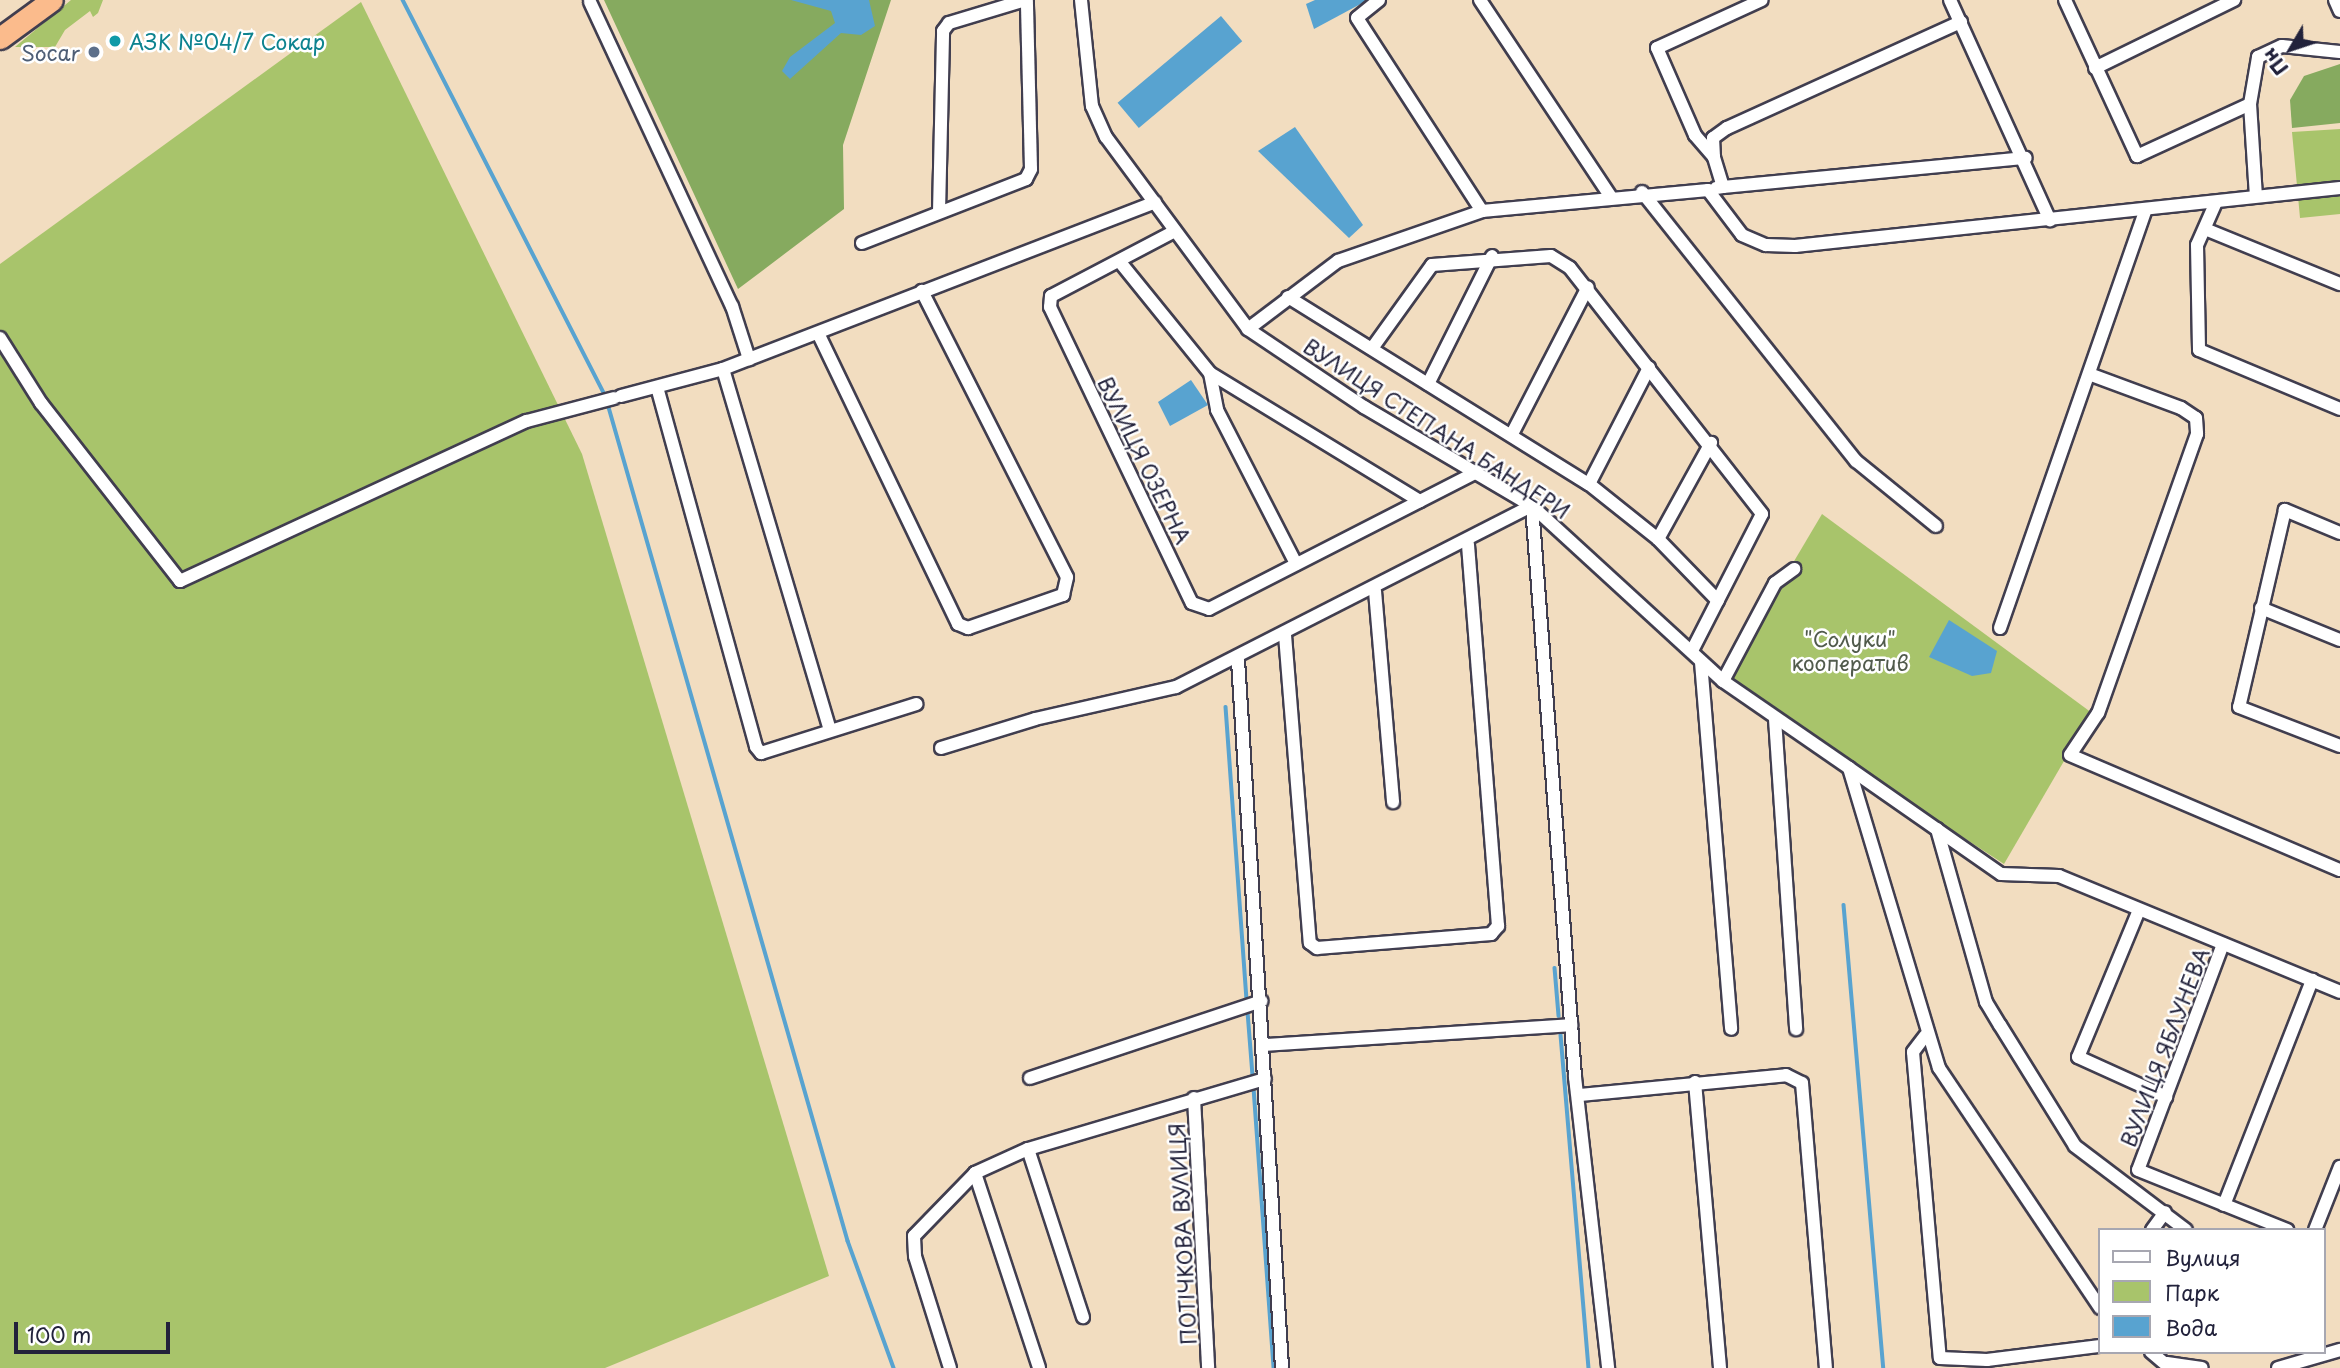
<!DOCTYPE html>
<meta charset="utf-8">
<style>
body{margin:0}
#map{position:relative;width:2340px;height:1368px;overflow:hidden;background:#f2ddc0;font-family:"Playpen Sans",sans-serif}
div>[style]{position:absolute}
.green>*{inset:0;background:#a8c46b}
.forest>*{inset:0;background:#86aa5f}
.water>*{inset:0;background:#58a3d0;transform-origin:0 0}
.stream>*{height:3.5px;margin:-1.75px;padding:0 1.75px;transform-origin:1.75px;border-radius:1.75px;background:#58a3d0}
.roads{filter:drop-shadow(2px 0 #413e4f) drop-shadow(-2px 0 #413e4f) drop-shadow(0 2px #413e4f) drop-shadow(0 -2px #413e4f)}
.street>*{height:12px;margin:-6px;padding:0 6px;transform-origin:6px;border-radius:6px;background:#fff}
.highway>*{height:21px;margin:-10.5px;padding:0 10.5px;transform-origin:10.5px;border-radius:10.5px;background:#fbbb8c}
.dots>*{width:19px;height:19px;translate:-50% -50%;box-sizing:border-box;border:4px solid #fff;border-radius:50%}
span{translate:-50% -50%;white-space:nowrap;text-align:center;line-height:1.15;-webkit-text-stroke:5px #fff;paint-order:stroke}
.culture-label{font-size:21px;color:#0d838f}
.left{translate:0 -50%;text-align:left}
.service-label{font-size:21px;color:#4e5e75}
.right{translate:-100% -50%;text-align:right}
.street-label{font-size:21px;color:#22223b}
.park-label{font-size:21px;color:#515b4c}
.legend{position:absolute;left:2098px;top:1228px;width:228px;height:126px;box-sizing:border-box;background:#fff;border:2px solid #a7a7b1;margin:0;padding:9px 12px;list-style:none;font-size:21px;color:#22223b}
.legend li{display:flex;align-items:center;gap:14px;height:35px}
.legend b{width:35px;border:2px solid #a7a7b1}
.north{position:absolute;left:2256px;top:14px;width:70px;height:70px;-webkit-text-stroke:5px #fff;paint-order:stroke;rotate:231deg;font-size:19px;font-weight:700;line-height:28px;text-align:center;color:#22223b}
.north::after{content:'';display:block;margin:auto;width:24px;height:32px;background:#22223b;clip-path:polygon(50% 0,100% 100%,50% 72%,0 100%)}
.scale{position:absolute;left:14px;top:1322px;width:156px;height:32px;box-sizing:border-box;border:4px solid #22223b;border-top:0;padding-left:9px;font-size:21px;line-height:24px;white-space:nowrap;color:#22223b;-webkit-text-stroke:5px #fff;paint-order:stroke}
</style>
<div id="map">
<div class="green">
<div style="clip-path:polygon(71px 0,103px 0,98px 13px,93px 17px,90px 11px,65px 30px,55px 47px,15px 47px)"></div>
<div style="clip-path:polygon(361px 2px,582px 454px,829px 1276px,605px 1368px,0 1368px,0 264px)"></div>
<div style="clip-path:polygon(2340px 129px,2340px 214px,2300px 218px,2292px 132px)"></div>
<div style="clip-path:polygon(1822px 514px,2092px 713px,2004px 864px,1723px 681px)"></div>
</div>
<div class="forest">
<div style="clip-path:polygon(604px 0,891px 0,843px 145px,844px 209px,738px 289px)"></div>
<div style="clip-path:polygon(2340px 64px,2340px 123px,2292px 128px,2290px 100px,2304px 76px)"></div>
</div>
<div class="water">
<div style="clip-path:polygon(791px 0,869px 0,875px 26px,861px 35px,841px 33px,790px 79px,782px 71px,790px 57px,835px 23px,831px 11px)"></div>
<div style="clip-path:polygon(1315px 0,1368px 0,1314px 29px,1306px 4px)"></div>
<div style="left:1221px;top:16px;width:33px;height:135px;rotate:50deg"></div>
<div style="clip-path:polygon(1295px 127px,1363px 225px,1349px 238px,1258px 151px)"></div>
<div style="clip-path:polygon(1191px 380px,1208px 405px,1170px 426px,1158px 402px)"></div>
<div style="clip-path:polygon(1949px 620px,1997px 651px,1991px 673px,1972px 676px,1929px 657px)"></div>
</div>
<div class="stream">
<div style="left:403px;top:0;width:446px;rotate:62.9deg"></div>
<div style="left:608px;top:404px;width:871px;rotate:74deg"></div>
<div style="left:848px;top:1241px;width:135px;rotate:70.1deg"></div>
<div style="left:1226px;top:707px;width:291px;rotate:85.9deg"></div>
<div style="left:1844px;top:905px;width:465px;rotate:85.1deg"></div>
<div style="left:1555px;top:968px;width:48px;rotate:85.2deg"></div>
<div style="left:1248px;top:1012px;width:63px;rotate:85.5deg"></div>
<div style="left:1561px;top:1035px;width:334px;rotate:85.2deg"></div>
<div style="left:1254px;top:1088px;width:281px;rotate:85.9deg"></div>
</div>
<div class="roads">
<div class="street">
<div style="left:1081px;top:0;width:107px;rotate:84.1deg"></div>
<div style="left:1092px;top:106px;width:34px;rotate:66deg"></div>
<div style="left:1106px;top:137px;width:239px;rotate:53.5deg"></div>
<div style="left:1248px;top:329px;width:140px;rotate:33.9deg"></div>
<div style="left:1364px;top:407px;width:195px;rotate:30.5deg"></div>
<div style="left:1532px;top:506px;width:259px;rotate:42.5deg"></div>
<div style="left:1723px;top:681px;width:153px;rotate:34.6deg"></div>
<div style="left:1849px;top:768px;width:313px;rotate:73.3deg"></div>
<div style="left:1939px;top:1068px;width:289px;rotate:56.1deg"></div>
<div style="left:1379px;top:0;width:28px;rotate:141deg"></div>
<div style="left:1357px;top:18px;width:230px;rotate:57.1deg"></div>
<div style="left:1480px;top:0;width:237px;rotate:56.4deg"></div>
<div style="left:1950px;top:0;width:242px;rotate:65.6deg"></div>
<div style="left:2065px;top:0;width:172px;rotate:65.2deg"></div>
<div style="left:2137px;top:156px;width:124px;rotate:-24.7deg"></div>
<div style="left:2250px;top:104px;width:48px;rotate:-80.3deg"></div>
<div style="left:2258px;top:57px;width:26px;rotate:-25deg"></div>
<div style="left:2282px;top:46px;width:58px;rotate:5.9deg"></div>
<div style="left:2335px;top:0;width:12px;rotate:66deg"></div>
<div style="left:590px;top:2px;width:336px;rotate:65deg"></div>
<div style="left:732px;top:306px;width:56px;rotate:72.2deg"></div>
<div style="left:2095px;top:68px;width:155px;rotate:-26.1deg"></div>
<div style="left:2250px;top:104px;width:92px;rotate:86.3deg"></div>
<div style="left:1714px;top:157px;width:19px;rotate:-93deg"></div>
<div style="left:1713px;top:138px;width:17px;rotate:-36deg"></div>
<div style="left:1727px;top:128px;width:257px;rotate:-24.4deg"></div>
<div style="left:1723px;top:187px;width:304px;rotate:-5.5deg"></div>
<div style="left:1716px;top:188px;width:7px;rotate:-8deg"></div>
<div style="left:1723px;top:187px;width:31px;rotate:-107deg"></div>
<div style="left:1714px;top:157px;width:29px;rotate:-131deg"></div>
<div style="left:1695px;top:135px;width:95px;rotate:-113.6deg"></div>
<div style="left:1657px;top:48px;width:115px;rotate:-24.6deg"></div>
<div style="left:1642px;top:192px;width:344px;rotate:51.5deg"></div>
<div style="left:1856px;top:461px;width:103px;rotate:39.1deg"></div>
<div style="left:2216px;top:202px;width:47px;rotate:113.8deg"></div>
<div style="left:2197px;top:245px;width:105px;rotate:88.9deg"></div>
<div style="left:2199px;top:350px;width:153px;rotate:22.7deg"></div>
<div style="left:939px;top:212px;width:181px;rotate:-88.7deg"></div>
<div style="left:943px;top:31px;width:10px;rotate:-53deg"></div>
<div style="left:949px;top:23px;width:79px;rotate:-16.8deg"></div>
<div style="left:2205px;top:229px;width:146px;rotate:22.2deg"></div>
<div style="left:1175px;top:231px;width:140px;rotate:152.3deg"></div>
<div style="left:1051px;top:296px;width:11px;rotate:95deg"></div>
<div style="left:1050px;top:307px;width:328px;rotate:64.4deg"></div>
<div style="left:1192px;top:603px;width:18px;rotate:19deg"></div>
<div style="left:1209px;top:609px;width:301px;rotate:-27.1deg"></div>
<div style="left:862px;top:243px;width:176px;rotate:-21.3deg"></div>
<div style="left:1026px;top:179px;width:11px;rotate:-63deg"></div>
<div style="left:1031px;top:169px;width:169px;rotate:-91.4deg"></div>
<div style="left:1120px;top:262px;width:143px;rotate:51deg"></div>
<div style="left:1210px;top:373px;width:38px;rotate:79deg"></div>
<div style="left:1217px;top:410px;width:173px;rotate:62.8deg"></div>
<div style="left:1288px;top:297px;width:354px;rotate:31.9deg"></div>
<div style="left:1589px;top:484px;width:88px;rotate:38.6deg"></div>
<div style="left:1658px;top:539px;width:86px;rotate:45.9deg"></div>
<div style="left:1248px;top:329px;width:113px;rotate:-37.1deg"></div>
<div style="left:1338px;top:261px;width:152px;rotate:-19.1deg"></div>
<div style="left:1482px;top:211px;width:227px;rotate:-5.3deg"></div>
<div style="left:1708px;top:190px;width:56px;rotate:52.9deg"></div>
<div style="left:1742px;top:235px;width:26px;rotate:23deg"></div>
<div style="left:1766px;top:245px;width:29px;rotate:2deg"></div>
<div style="left:1795px;top:246px;width:548px;rotate:-6.07deg"></div>
<div style="left:818px;top:333px;width:323px;rotate:64.3deg"></div>
<div style="left:958px;top:624px;width:11px;rotate:22deg"></div>
<div style="left:968px;top:628px;width:101px;rotate:-19.2deg"></div>
<div style="left:1063px;top:595px;width:18px;rotate:-77deg"></div>
<div style="left:1067px;top:577px;width:321px;rotate:-116.9deg"></div>
<div style="left:0;top:338px;width:77px;rotate:57.8deg"></div>
<div style="left:41px;top:403px;width:226px;rotate:52deg"></div>
<div style="left:180px;top:581px;width:382px;rotate:-24.8deg"></div>
<div style="left:527px;top:421px;width:90px;rotate:-14.8deg"></div>
<div style="left:1373px;top:347px;width:101px;rotate:-54.3deg"></div>
<div style="left:1432px;top:265px;width:119px;rotate:-4.3deg"></div>
<div style="left:1551px;top:256px;width:22px;rotate:32deg"></div>
<div style="left:1570px;top:268px;width:312px;rotate:52deg"></div>
<div style="left:1762px;top:514px;width:154px;rotate:117.1deg"></div>
<div style="left:723px;top:369px;width:377px;rotate:73.5deg"></div>
<div style="left:1210px;top:373px;width:246px;rotate:31.4deg"></div>
<div style="left:2089px;top:374px;width:98px;rotate:20.3deg"></div>
<div style="left:2181px;top:408px;width:18px;rotate:34deg"></div>
<div style="left:2196px;top:418px;width:16px;rotate:86deg"></div>
<div style="left:2197px;top:434px;width:296px;rotate:109.5deg"></div>
<div style="left:2098px;top:713px;width:50px;rotate:123.7deg"></div>
<div style="left:2070px;top:755px;width:293px;rotate:23.1deg"></div>
<div style="left:1428px;top:384px;width:143px;rotate:-63.4deg"></div>
<div style="left:657px;top:387px;width:373px;rotate:74.6deg"></div>
<div style="left:756px;top:747px;width:8px;rotate:50deg"></div>
<div style="left:761px;top:753px;width:163px;rotate:-17.5deg"></div>
<div style="left:621px;top:396px;width:106px;rotate:-14.8deg"></div>
<div style="left:723px;top:369px;width:463px;rotate:-21.1deg"></div>
<div style="left:1512px;top:434px;width:165px;rotate:-62.7deg"></div>
<div style="left:1589px;top:484px;width:131px;rotate:-62.7deg"></div>
<div style="left:2340px;top:533px;width:60px;rotate:-157.3deg"></div>
<div style="left:2285px;top:510px;width:202px;rotate:103.1deg"></div>
<div style="left:2239px;top:707px;width:108px;rotate:21.1deg"></div>
<div style="left:1658px;top:539px;width:110px;rotate:-61.1deg"></div>
<div style="left:1375px;top:591px;width:212px;rotate:85.1deg"></div>
<div style="left:2261px;top:608px;width:85px;rotate:22.1deg"></div>
<div style="left:2000px;top:628px;width:441px;rotate:-70.8deg"></div>
<div style="left:1285px;top:635px;width:309px;rotate:85.4deg"></div>
<div style="left:1310px;top:943px;width:9px;rotate:36deg"></div>
<div style="left:1317px;top:948px;width:175px;rotate:-4.6deg"></div>
<div style="left:1491px;top:934px;width:11px;rotate:-49deg"></div>
<div style="left:1498px;top:926px;width:383px;rotate:-94.5deg"></div>
<div style="left:1238px;top:660px;width:709px;rotate:86.44deg"></div>
<div style="left:1701px;top:662px;width:368px;rotate:85.3deg"></div>
<div style="left:1723px;top:681px;width:111px;rotate:-62deg"></div>
<div style="left:1775px;top:583px;width:24px;rotate:-36deg"></div>
<div style="left:1775px;top:719px;width:311px;rotate:86.1deg"></div>
<div style="left:941px;top:748px;width:98px;rotate:-17.1deg"></div>
<div style="left:1035px;top:719px;width:145px;rotate:-12.8deg"></div>
<div style="left:1176px;top:687px;width:399px;rotate:-27deg"></div>
<div style="left:1532px;top:506px;width:573px;rotate:85.69deg"></div>
<div style="left:1575px;top:1077px;width:293px;rotate:83.5deg"></div>
<div style="left:1849px;top:768px;width:185px;rotate:34.9deg"></div>
<div style="left:2001px;top:874px;width:58px;rotate:2deg"></div>
<div style="left:2059px;top:876px;width:304px;rotate:22.4deg"></div>
<div style="left:1937px;top:829px;width:180px;rotate:74.2deg"></div>
<div style="left:1986px;top:1002px;width:27px;rotate:59deg"></div>
<div style="left:2000px;top:1025px;width:142px;rotate:58.2deg"></div>
<div style="left:2075px;top:1146px;width:139px;rotate:37.1deg"></div>
<div style="left:2139px;top:910px;width:159px;rotate:112.5deg"></div>
<div style="left:2078px;top:1057px;width:97px;rotate:24.4deg"></div>
<div style="left:2223px;top:944px;width:241px;rotate:110.6deg"></div>
<div style="left:2138px;top:1170px;width:161px;rotate:21.9deg"></div>
<div style="left:1925px;top:1036px;width:20px;rotate:127deg"></div>
<div style="left:1913px;top:1052px;width:307px;rotate:85deg"></div>
<div style="left:1940px;top:1358px;width:47px;rotate:2.4deg"></div>
<div style="left:1987px;top:1360px;width:114px;rotate:-7.1deg"></div>
<div style="left:1265px;top:1045px;width:307px;rotate:-3.7deg"></div>
<div style="left:1030px;top:1078px;width:244px;rotate:-18.4deg"></div>
<div style="left:1695px;top:1082px;width:287px;rotate:85deg"></div>
<div style="left:1580px;top:1095px;width:207px;rotate:-5.5deg"></div>
<div style="left:1786px;top:1075px;width:18px;rotate:27deg"></div>
<div style="left:1802px;top:1083px;width:286px;rotate:85.2deg"></div>
<div style="left:1194px;top:1098px;width:270px;rotate:87deg"></div>
<div style="left:1028px;top:1149px;width:177px;rotate:71.9deg"></div>
<div style="left:975px;top:1173px;width:205px;rotate:71.8deg"></div>
<div style="left:2224px;top:1205px;width:242px;rotate:-68.6deg"></div>
<div style="left:2152px;top:1230px;width:22px;rotate:-54deg"></div>
<div style="left:2315px;top:1230px;width:68px;rotate:-68.4deg"></div>
<div style="left:2151px;top:1352px;width:25px;rotate:40deg"></div>
<div style="left:2167px;top:1363px;width:35px;rotate:8deg"></div>
<div style="left:950px;top:1368px;width:117px;rotate:-107.4deg"></div>
<div style="left:915px;top:1256px;width:20px;rotate:-93deg"></div>
<div style="left:914px;top:1236px;width:88px;rotate:-45.9deg"></div>
<div style="left:975px;top:1173px;width:58px;rotate:-24.4deg"></div>
<div style="left:1028px;top:1149px;width:247px;rotate:-16.5deg"></div>
<div style="left:2278px;top:1368px;width:65px;rotate:-16.2deg"></div>
</div>
<div class="highway">
<div style="left:0;top:38px;width:64px;rotate:-36.2deg"></div>
</div>
</div>
<div class="dots">
<div style="left:115px;top:41px;background:#0f9aa8"></div>
<div style="left:94px;top:52px;background:#5c6f8a"></div>
</div>
<div class="culture-label">
<span class="left" style="left:129px;top:41px">АЗК №04/7 Сокар</span>
</div>
<div class="service-label">
<span class="right" style="left:80px;top:52px">Socar</span>
</div>
<div class="street-label">
<span style="left:1437px;top:428px;rotate:33deg">ВУЛИЦЯ СТЕПАНА БАНДЕРИ</span>
<span style="left:1145px;top:460px;rotate:64deg">ВУЛИЦЯ ОЗЕРНА</span>
<span style="left:2164px;top:1047px;rotate:-69deg">ВУЛИЦЯ ЯБЛУНЕВА</span>
<span style="left:1182px;top:1234px;rotate:-93deg">ПОТІЧКОВА ВУЛИЦЯ</span>
</div>
<div class="park-label">
<span style="left:1850px;top:650px">"Солуки"<br>кооператив</span>
</div>
<ul class="legend">
<li><b style="height:9px;background:#fff"></b>Вулиця</li>
<li><b style="height:19px;background:#a8c46b"></b>Парк</li>
<li><b style="height:19px;background:#58a3d0"></b>Вода</li>
</ul>
<div class="north">Пн</div>
<div class="scale">100 m</div>
</div>
